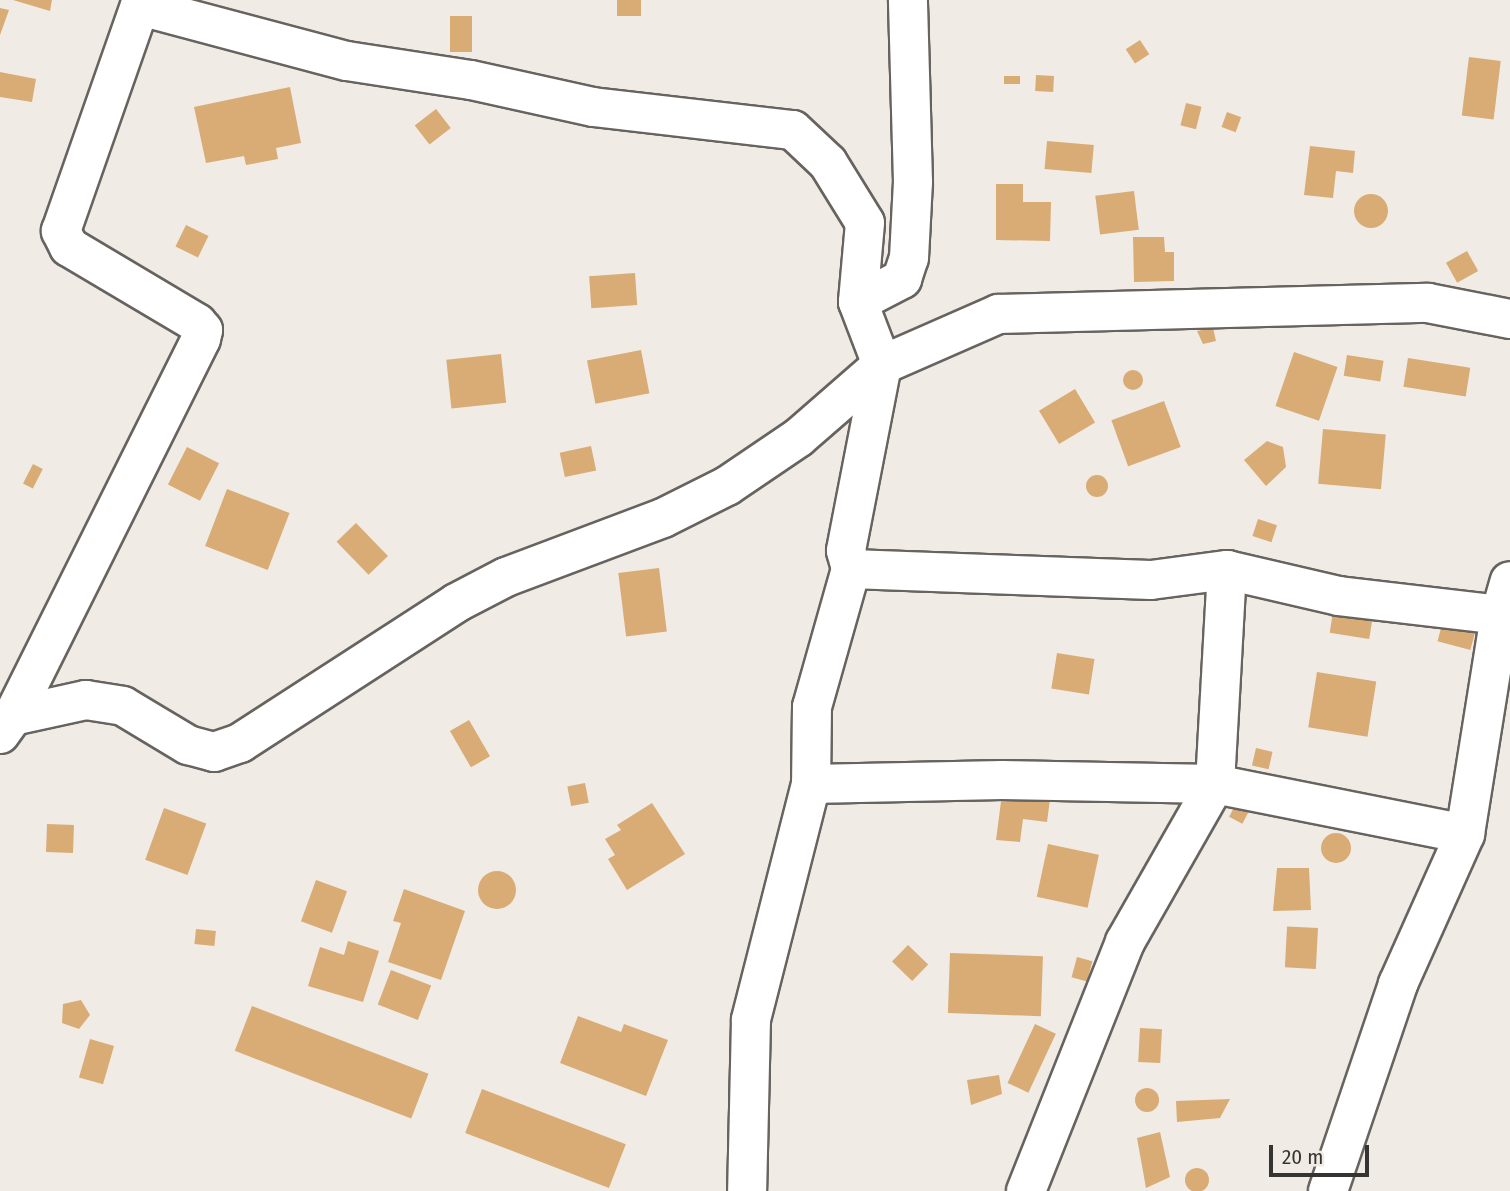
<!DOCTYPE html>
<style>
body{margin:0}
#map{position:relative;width:1510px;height:1191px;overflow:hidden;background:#f0ebe5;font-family:"Fira Sans Condensed",sans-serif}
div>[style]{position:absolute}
.building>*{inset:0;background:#d8ac74;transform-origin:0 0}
.round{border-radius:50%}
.roads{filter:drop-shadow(2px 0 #67635f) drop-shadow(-2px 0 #67635f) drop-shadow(0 2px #67635f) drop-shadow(0 -2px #67635f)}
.minor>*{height:38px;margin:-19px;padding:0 19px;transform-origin:19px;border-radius:19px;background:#fff}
span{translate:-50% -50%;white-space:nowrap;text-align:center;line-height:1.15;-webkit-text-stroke:5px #f0ebe5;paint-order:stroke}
.scale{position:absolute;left:1269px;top:1145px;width:100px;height:32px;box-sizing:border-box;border:4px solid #363432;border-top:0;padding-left:9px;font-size:21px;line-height:24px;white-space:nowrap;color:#363432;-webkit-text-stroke:5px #f0ebe5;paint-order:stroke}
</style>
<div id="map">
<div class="building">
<div style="clip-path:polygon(13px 0,52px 0,50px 11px)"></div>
<div style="left:617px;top:0;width:24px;height:16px"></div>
<div style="clip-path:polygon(0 8px,9px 10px,0 35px)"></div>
<div style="left:450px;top:16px;width:22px;height:36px"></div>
<div style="left:1140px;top:40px;width:17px;height:17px;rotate:57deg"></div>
<div style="left:1469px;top:57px;width:32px;height:59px;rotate:7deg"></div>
<div style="clip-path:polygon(0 72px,36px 79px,32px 102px,0 97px)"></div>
<div style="left:1036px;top:75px;width:18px;height:16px;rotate:3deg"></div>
<div style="left:1004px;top:76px;width:16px;height:8px"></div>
<div style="clip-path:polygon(290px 87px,301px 143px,276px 148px,278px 159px,246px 165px,244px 156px,206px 163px,194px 107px)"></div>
<div style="left:1186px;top:103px;width:16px;height:23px;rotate:14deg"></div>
<div style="left:436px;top:109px;width:24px;height:27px;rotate:52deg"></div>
<div style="left:1227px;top:112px;width:15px;height:16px;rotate:20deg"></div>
<div style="left:1047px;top:141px;width:47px;height:28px;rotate:5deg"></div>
<div style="clip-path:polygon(1310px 146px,1355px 151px,1353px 173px,1336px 171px,1333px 198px,1304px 195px)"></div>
<div style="clip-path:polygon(996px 184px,1023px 184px,1023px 202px,1051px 202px,1050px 241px,996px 240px)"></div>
<div style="left:1134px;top:191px;width:39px;height:39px;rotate:83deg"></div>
<div class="round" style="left:1354px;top:194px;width:34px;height:34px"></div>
<div style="left:186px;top:225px;width:25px;height:24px;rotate:26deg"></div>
<div style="clip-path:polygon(1133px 237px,1164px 237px,1165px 252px,1174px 252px,1174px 281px,1134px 282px)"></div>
<div style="left:1467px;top:251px;width:23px;height:24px;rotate:61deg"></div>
<div style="left:635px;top:273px;width:32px;height:46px;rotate:86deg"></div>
<div style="clip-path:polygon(1213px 328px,1216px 341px,1203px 344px,1197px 331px)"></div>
<div style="left:641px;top:350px;width:44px;height:55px;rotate:79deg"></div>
<div style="left:1294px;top:352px;width:46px;height:57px;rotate:19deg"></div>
<div style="left:501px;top:354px;width:49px;height:55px;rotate:84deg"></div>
<div style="left:1347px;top:355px;width:37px;height:21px;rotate:9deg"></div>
<div style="left:1408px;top:358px;width:63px;height:29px;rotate:9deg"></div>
<div class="round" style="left:1123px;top:370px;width:20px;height:20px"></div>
<div style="left:1075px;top:389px;width:39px;height:42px;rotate:59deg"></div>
<div style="left:1164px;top:401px;width:49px;height:56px;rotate:70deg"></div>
<div style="left:1323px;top:429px;width:63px;height:55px;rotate:5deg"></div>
<div style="clip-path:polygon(1267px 441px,1283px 447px,1286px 467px,1266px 486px,1244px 460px)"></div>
<div style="left:591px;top:446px;width:25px;height:32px;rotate:78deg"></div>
<div style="left:187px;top:447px;width:36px;height:42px;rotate:27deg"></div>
<div style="left:33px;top:464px;width:11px;height:22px;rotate:27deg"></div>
<div class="round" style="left:1086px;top:475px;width:22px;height:22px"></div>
<div style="left:227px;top:489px;width:67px;height:61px;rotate:21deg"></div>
<div style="left:1258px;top:519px;width:20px;height:18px;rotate:18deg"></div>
<div style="left:356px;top:523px;width:46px;height:27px;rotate:46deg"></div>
<div style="left:659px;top:568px;width:64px;height:41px;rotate:83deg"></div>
<div style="left:1333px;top:612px;width:40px;height:21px;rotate:9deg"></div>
<div style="left:1444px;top:617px;width:34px;height:25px;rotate:15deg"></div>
<div style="left:1057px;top:653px;width:38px;height:36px;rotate:9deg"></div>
<div style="left:1317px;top:672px;width:60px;height:56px;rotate:9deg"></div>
<div style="left:469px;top:720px;width:42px;height:22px;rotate:60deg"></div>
<div style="left:1256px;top:748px;width:17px;height:18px;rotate:13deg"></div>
<div style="left:585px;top:783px;width:20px;height:18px;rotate:79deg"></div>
<div style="clip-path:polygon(1002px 794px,1050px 799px,1047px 822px,1023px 819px,1020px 842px,996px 840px)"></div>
<div style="left:1238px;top:800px;width:15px;height:19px;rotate:28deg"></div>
<div style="clip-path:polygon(652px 803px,685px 854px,627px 890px,608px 859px,615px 855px,605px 839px,621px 830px,617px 825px)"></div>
<div style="left:164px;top:808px;width:45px;height:55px;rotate:20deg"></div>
<div style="left:47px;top:824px;width:27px;height:28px;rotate:2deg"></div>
<div class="round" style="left:1321px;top:833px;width:30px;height:30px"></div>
<div style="left:1048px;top:844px;width:52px;height:54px;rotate:12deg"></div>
<div style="clip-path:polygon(1277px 868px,1309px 868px,1311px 910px,1273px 911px)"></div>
<div class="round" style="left:478px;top:871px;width:38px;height:38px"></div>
<div style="left:316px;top:880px;width:33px;height:44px;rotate:20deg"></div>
<div style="clip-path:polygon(404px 889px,465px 911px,441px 980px,388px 962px,401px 923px,393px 921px)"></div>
<div style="left:1318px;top:928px;width:41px;height:31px;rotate:93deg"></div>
<div style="left:196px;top:929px;width:20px;height:15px;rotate:6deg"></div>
<div style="clip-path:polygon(348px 941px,379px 951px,363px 1002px,308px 986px,320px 947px,344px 955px)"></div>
<div style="left:908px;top:945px;width:28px;height:23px;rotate:44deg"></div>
<div style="left:950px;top:953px;width:93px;height:60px;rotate:2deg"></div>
<div style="left:1077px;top:957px;width:16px;height:21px;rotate:15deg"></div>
<div style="left:391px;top:970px;width:43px;height:37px;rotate:21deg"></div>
<div style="clip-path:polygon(81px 1000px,90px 1015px,79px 1029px,62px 1023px,63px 1004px)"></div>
<div style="left:252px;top:1006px;width:189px;height:48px;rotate:21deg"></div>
<div style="clip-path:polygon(578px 1016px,621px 1032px,624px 1024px,668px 1040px,646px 1096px,560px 1063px)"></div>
<div style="left:1035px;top:1024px;width:23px;height:65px;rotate:25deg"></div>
<div style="left:1140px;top:1028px;width:22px;height:34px;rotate:3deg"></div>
<div style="left:90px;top:1039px;width:25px;height:40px;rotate:16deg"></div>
<div style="clip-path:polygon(999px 1075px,1002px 1094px,971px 1105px,967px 1080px)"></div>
<div class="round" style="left:1135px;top:1088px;width:24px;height:24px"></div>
<div style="left:482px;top:1089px;width:154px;height:47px;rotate:21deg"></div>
<div style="clip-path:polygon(1230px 1099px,1220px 1118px,1177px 1122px,1176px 1101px)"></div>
<div style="clip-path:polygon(1160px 1132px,1170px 1177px,1146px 1188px,1137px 1138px)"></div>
<div class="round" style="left:1185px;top:1168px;width:24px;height:24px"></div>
</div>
<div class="roads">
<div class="minor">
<div style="left:140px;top:6px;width:214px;rotate:14.9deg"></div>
<div style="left:347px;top:61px;width:125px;rotate:8.7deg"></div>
<div style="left:471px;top:80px;width:125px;rotate:12.5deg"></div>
<div style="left:593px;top:107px;width:201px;rotate:6.6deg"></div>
<div style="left:793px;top:130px;width:48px;rotate:43.3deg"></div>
<div style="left:828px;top:163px;width:70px;rotate:58.3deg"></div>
<div style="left:865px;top:223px;width:79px;rotate:95.1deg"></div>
<div style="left:858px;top:302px;width:67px;rotate:69.1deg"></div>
<div style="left:882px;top:365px;width:189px;rotate:101deg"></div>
<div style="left:846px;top:551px;width:19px;rotate:74deg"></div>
<div style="left:851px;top:569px;width:143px;rotate:105.8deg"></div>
<div style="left:812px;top:707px;width:77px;rotate:90.7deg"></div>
<div style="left:811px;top:784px;width:244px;rotate:104.3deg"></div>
<div style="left:751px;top:1020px;width:171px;rotate:91.3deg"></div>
<div style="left:858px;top:302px;width:50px;rotate:-27.6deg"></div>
<div style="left:902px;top:279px;width:22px;rotate:-72deg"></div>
<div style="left:909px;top:258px;width:76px;rotate:-87deg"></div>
<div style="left:913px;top:182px;width:182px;rotate:-91.6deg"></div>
<div style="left:851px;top:569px;width:300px;rotate:2.1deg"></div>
<div style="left:1151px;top:580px;width:77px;rotate:-7.5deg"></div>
<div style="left:1227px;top:570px;width:115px;rotate:13.1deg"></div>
<div style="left:1339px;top:596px;width:162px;rotate:6.7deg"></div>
<div style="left:13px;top:716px;width:421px;rotate:-63.5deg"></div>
<div style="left:201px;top:339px;width:9px;rotate:-77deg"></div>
<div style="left:203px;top:330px;width:9px;rotate:-131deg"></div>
<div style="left:197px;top:323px;width:149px;rotate:-149.3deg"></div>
<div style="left:69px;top:247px;width:18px;rotate:-117deg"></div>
<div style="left:61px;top:231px;width:245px;rotate:-70.7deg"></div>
<div style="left:0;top:734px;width:22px;rotate:-54deg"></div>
<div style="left:13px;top:716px;width:75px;rotate:-12.4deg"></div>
<div style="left:86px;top:700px;width:37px;rotate:9deg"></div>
<div style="left:123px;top:706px;width:76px;rotate:31deg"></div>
<div style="left:188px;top:745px;width:27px;rotate:15deg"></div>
<div style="left:214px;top:752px;width:28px;rotate:-19deg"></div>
<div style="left:240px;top:743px;width:257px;rotate:-32.9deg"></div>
<div style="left:456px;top:603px;width:56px;rotate:-27.5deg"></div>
<div style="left:506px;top:577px;width:168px;rotate:-20.6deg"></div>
<div style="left:663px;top:518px;width:72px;rotate:-26.6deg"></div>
<div style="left:727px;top:486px;width:86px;rotate:-34.1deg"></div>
<div style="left:798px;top:438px;width:111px;rotate:-41deg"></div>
<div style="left:882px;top:365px;width:127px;rotate:-23.7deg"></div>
<div style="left:998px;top:314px;width:430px;rotate:-1.5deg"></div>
<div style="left:1428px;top:303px;width:84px;rotate:11deg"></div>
<div style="left:811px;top:784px;width:191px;rotate:-1.2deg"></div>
<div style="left:1002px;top:780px;width:213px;rotate:1.1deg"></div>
<div style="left:1215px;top:784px;width:255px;rotate:11.3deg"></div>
<div style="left:1026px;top:1191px;width:268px;rotate:-68.3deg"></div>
<div style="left:1125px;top:942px;width:182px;rotate:-60.3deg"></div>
<div style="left:1215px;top:784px;width:214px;rotate:-86.8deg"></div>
<div style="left:1328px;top:1191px;width:219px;rotate:-71.3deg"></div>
<div style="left:1398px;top:984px;width:164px;rotate:-65.9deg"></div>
<div style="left:1465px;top:834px;width:222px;rotate:-80.9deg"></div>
<div style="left:1500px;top:615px;width:35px;rotate:-74deg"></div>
</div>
</div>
<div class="scale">20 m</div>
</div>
